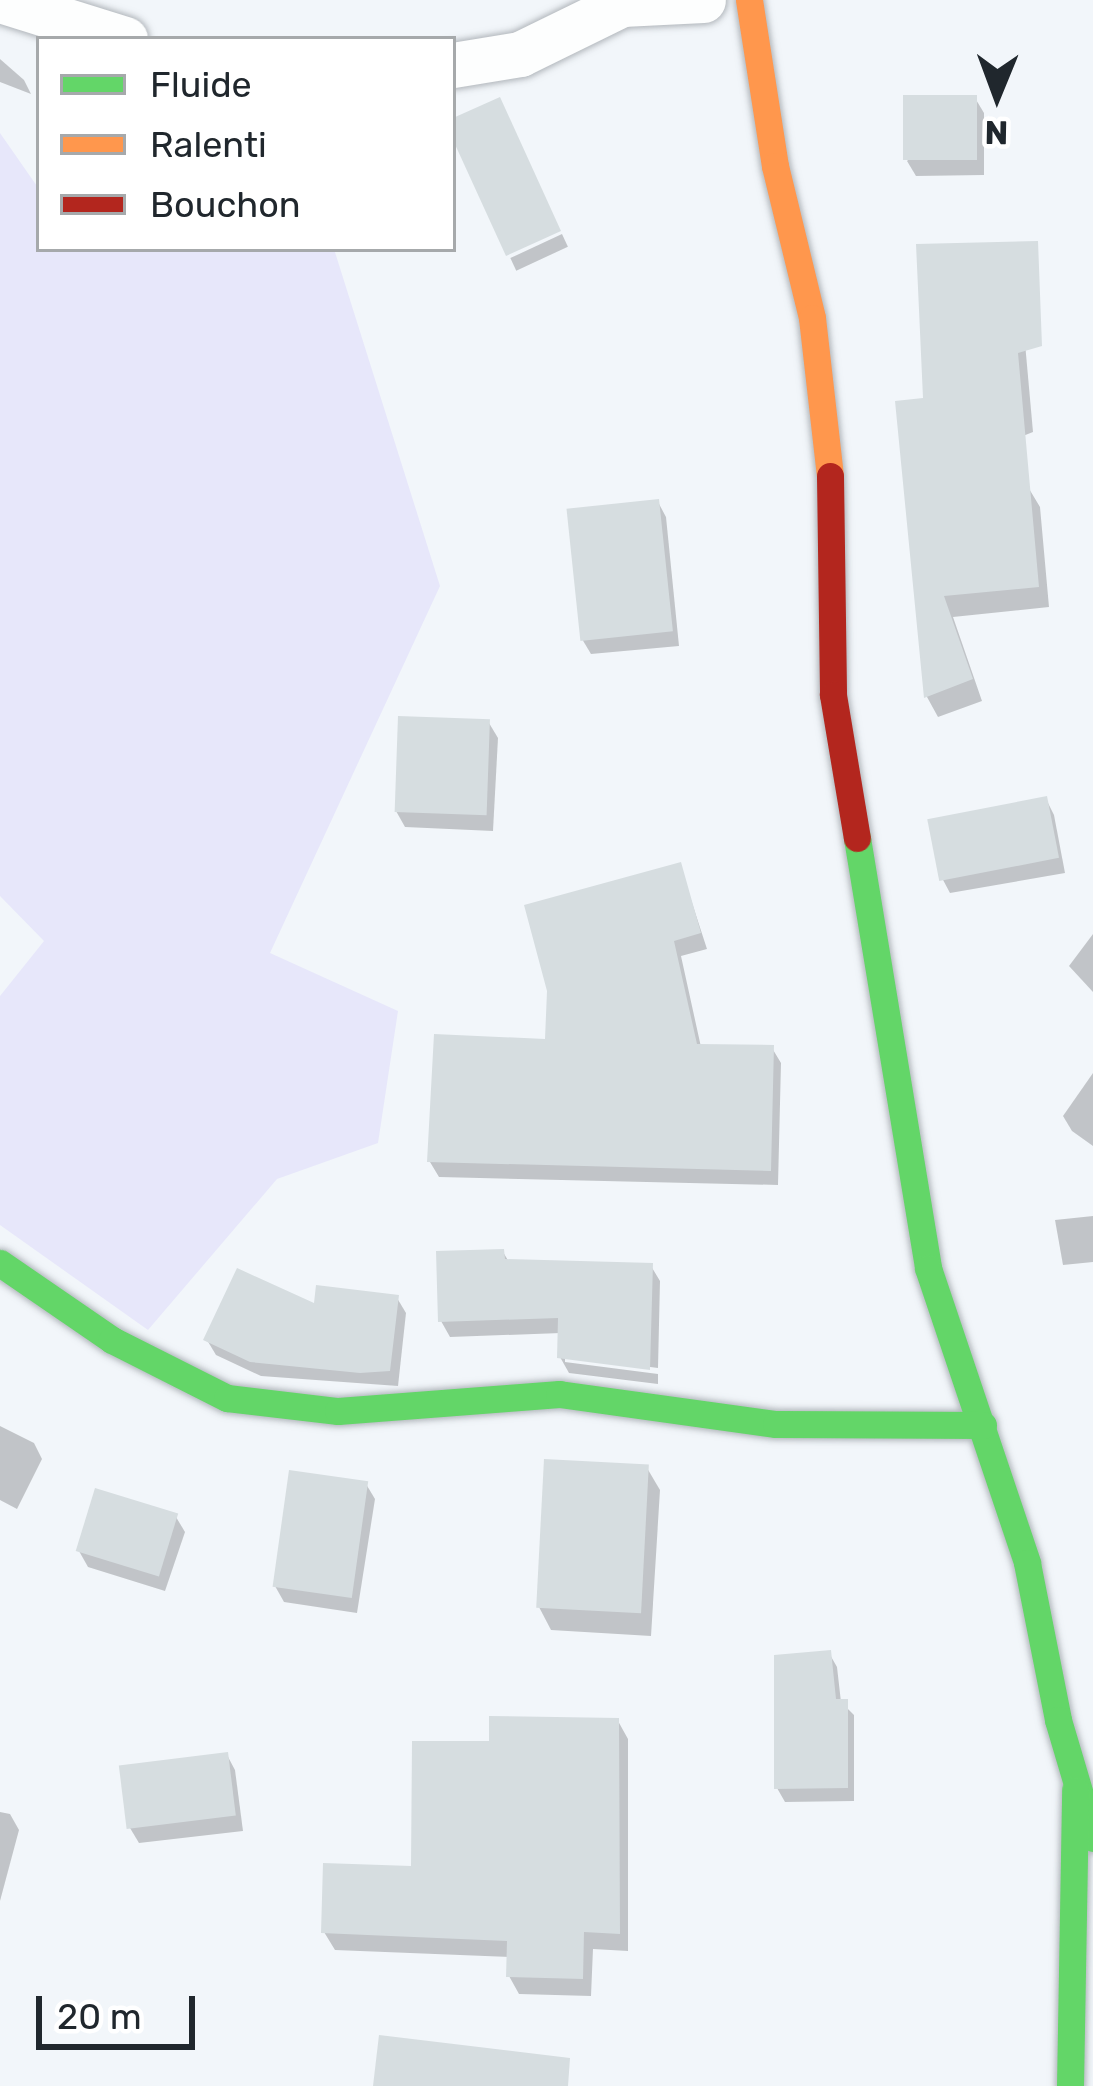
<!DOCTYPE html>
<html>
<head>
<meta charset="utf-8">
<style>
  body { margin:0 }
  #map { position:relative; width:1093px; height:2086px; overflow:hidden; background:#f2f6fa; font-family:Rubik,sans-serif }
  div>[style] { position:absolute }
  .green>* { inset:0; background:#e7e7fa }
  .shadow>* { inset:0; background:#0003; transform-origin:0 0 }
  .building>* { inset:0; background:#d6dde0; transform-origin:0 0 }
  .roads { filter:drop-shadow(0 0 3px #b2b7bc) drop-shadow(0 0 3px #b2b7bc) }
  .street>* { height:45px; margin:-22.5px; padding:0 22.5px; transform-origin:22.5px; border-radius:22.5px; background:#fdfefe }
  .fast>* { height:27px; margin:-13.5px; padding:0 13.5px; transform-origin:13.5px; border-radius:13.5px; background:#63d668 }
  .slow>* { height:27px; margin:-13.5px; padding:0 13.5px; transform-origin:13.5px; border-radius:13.5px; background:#ff974d }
  .jam>* { height:27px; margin:-13.5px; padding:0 13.5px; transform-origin:13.5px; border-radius:13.5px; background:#b3261e }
  span { translate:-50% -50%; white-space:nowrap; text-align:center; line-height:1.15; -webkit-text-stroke:9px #fff; paint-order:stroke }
  .legend { position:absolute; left:36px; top:36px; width:420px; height:216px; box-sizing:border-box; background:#fff; border:3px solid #a6a9ab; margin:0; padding:15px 21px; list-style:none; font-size:36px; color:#20272d }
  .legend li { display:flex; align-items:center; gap:24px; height:60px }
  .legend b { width:60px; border:3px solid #a6a9ab }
  .north { position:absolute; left:937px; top:36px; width:120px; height:120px; -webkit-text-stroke:9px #fff; paint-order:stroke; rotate:181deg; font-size:33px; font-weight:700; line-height:48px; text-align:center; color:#20272d }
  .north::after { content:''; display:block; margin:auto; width:42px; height:54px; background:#20272d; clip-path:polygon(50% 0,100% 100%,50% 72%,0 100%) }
  .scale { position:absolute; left:36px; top:1996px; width:159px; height:54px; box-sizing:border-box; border:6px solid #20272d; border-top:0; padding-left:15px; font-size:36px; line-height:42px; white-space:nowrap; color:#20272d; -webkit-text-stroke:9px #fff; paint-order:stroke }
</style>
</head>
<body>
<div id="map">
  <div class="green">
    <i style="clip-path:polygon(0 133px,39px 189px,39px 249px,334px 249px,440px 586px,270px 953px,398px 1011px,378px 1143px,277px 1179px,148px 1330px,0 1225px,0 996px,44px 941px,0 896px)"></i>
  </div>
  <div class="shadow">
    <i style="clip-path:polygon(0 59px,24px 80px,31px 94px,0 82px)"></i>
    <i style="clip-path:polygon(975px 98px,984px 113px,984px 175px,916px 176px,907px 161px)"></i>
    <i style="left:562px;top:234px;width:14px;height:57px;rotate:65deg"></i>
    <i style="clip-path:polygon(1018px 265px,1033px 432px,915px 479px)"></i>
    <i style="clip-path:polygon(1028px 487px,1040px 507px,1049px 607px,953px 617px,982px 701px,938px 717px,927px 697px,910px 524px)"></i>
    <i style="clip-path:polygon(658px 502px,666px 517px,679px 646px,591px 654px,582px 639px)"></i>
    <i style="clip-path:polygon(489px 723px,498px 738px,493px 831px,405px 827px,396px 811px)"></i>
    <i style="clip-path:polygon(1046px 799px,1054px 815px,1065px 873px,950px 893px,942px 878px)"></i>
    <i style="clip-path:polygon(680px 866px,707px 949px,681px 956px,701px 1047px,772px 1048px,781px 1063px,778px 1185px,439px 1177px,430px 1162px,547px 1042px)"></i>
    <i style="clip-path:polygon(1093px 934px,1093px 992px,1069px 966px)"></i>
    <i style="clip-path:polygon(1093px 1073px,1093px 1146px,1072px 1131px,1063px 1116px)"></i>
    <i style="clip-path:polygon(1093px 1216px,1093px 1262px,1063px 1265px,1055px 1220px)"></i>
    <i style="clip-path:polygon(503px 1252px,509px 1262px,651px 1266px,660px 1281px,658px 1368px,565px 1356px,565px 1362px,658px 1374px,658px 1384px,569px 1373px,560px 1357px,561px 1333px,450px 1337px,441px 1321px)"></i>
    <i style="clip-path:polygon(397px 1298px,406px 1313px,398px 1386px,261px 1376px,216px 1355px,207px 1340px,316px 1308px)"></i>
    <i style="clip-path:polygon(0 1426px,34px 1443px,42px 1459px,17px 1509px,0 1500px)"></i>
    <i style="clip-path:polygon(647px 1468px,660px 1490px,651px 1636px,551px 1630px,539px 1607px)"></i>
    <i style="clip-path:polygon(366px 1484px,375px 1499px,357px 1613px,284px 1602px,275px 1586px)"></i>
    <i style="clip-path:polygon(176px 1517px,185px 1532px,165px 1591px,88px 1567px,79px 1551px)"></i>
    <i style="clip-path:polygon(829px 1653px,837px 1667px,841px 1702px,854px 1715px,854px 1801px,785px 1802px,777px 1788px)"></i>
    <i style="clip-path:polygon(618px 1721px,628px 1739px,628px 1951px,593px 1949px,591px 1996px,519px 1994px,509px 1976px,510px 1957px,335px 1950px,324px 1932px,414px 1869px,492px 1744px)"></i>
    <i style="clip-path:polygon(227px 1755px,235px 1770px,243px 1831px,139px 1843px,130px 1828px)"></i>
    <i style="clip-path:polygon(0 1812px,10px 1814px,19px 1830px,0 1901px)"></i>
  </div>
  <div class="building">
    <i style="left:977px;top:95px;width:65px;height:74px;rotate:90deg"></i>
    <i style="clip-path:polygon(500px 97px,561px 231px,506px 256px,453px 140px,453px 118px)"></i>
    <i style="clip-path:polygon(1038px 241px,1042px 346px,1018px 353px,1039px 587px,944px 596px,973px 679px,924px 698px,895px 401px,923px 398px,916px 244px)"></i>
    <i style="left:659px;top:499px;width:133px;height:93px;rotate:84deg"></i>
    <i style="left:398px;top:716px;width:92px;height:96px;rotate:2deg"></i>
    <i style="left:1047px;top:796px;width:63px;height:122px;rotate:79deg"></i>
    <i style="clip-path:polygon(681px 862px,701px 933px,674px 941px,697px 1044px,774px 1045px,771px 1171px,427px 1162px,434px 1034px,545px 1039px,547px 991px,524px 905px)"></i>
    <i style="clip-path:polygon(504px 1249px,505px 1259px,653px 1263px,650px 1370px,557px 1358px,558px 1318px,438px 1322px,436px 1251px)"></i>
    <i style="clip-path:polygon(237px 1268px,314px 1303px,316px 1285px,399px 1295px,390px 1371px,360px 1373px,250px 1362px,203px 1340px)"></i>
    <i style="left:544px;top:1459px;width:105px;height:149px;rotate:3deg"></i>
    <i style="left:289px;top:1470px;width:80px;height:118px;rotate:8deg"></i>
    <i style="left:95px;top:1488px;width:87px;height:66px;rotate:17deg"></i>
    <i style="clip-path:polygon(831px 1650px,836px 1699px,848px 1699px,848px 1788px,774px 1789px,774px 1655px)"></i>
    <i style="clip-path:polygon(489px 1716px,619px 1718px,620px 1934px,584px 1932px,583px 1979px,506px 1977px,507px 1941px,321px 1933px,323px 1863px,411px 1866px,412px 1741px,489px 1741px)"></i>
    <i style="left:228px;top:1752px;width:64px;height:110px;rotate:83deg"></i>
    <i style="clip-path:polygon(379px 2035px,570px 2058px,568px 2086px,373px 2086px)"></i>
  </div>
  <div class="roads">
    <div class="street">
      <i style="left:0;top:0;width:131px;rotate:17.3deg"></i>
      <i style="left:453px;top:65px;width:68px;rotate:-9.3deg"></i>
      <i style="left:520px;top:54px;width:114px;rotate:-26.1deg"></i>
      <i style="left:622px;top:4px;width:81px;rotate:-2.8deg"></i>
    </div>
    <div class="fast">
      <i style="left:857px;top:838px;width:436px;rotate:80.6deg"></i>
      <i style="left:928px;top:1268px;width:311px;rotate:71.4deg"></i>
      <i style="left:1027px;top:1563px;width:160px;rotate:78.8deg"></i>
      <i style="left:1058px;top:1720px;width:123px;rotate:73.5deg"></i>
      <i style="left:0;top:1263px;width:136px;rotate:34.5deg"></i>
      <i style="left:112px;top:1340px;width:129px;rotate:26.8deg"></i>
      <i style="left:227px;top:1398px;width:112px;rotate:6.7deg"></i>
      <i style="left:338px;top:1411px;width:222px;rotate:-4.4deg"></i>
      <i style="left:559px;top:1394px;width:219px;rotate:7.9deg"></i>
      <i style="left:776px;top:1424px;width:207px;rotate:0.3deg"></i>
      <i style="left:1070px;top:2086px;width:296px;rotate:-89deg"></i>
    </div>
    <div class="slow">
      <i style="left:749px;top:0;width:168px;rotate:81.1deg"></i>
      <i style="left:775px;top:166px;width:156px;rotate:76.3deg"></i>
      <i style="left:812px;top:318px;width:159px;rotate:83.5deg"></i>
    </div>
    <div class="jam">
      <i style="left:830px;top:476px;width:219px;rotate:89.2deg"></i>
      <i style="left:833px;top:695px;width:145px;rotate:80.5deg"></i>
    </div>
  </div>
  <ul class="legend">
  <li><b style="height:15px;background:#63d668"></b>Fluide</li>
  <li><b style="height:15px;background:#ff974d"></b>Ralenti</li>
  <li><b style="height:15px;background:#b3261e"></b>Bouchon</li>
  </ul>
  <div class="north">N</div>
  <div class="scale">20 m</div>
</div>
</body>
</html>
